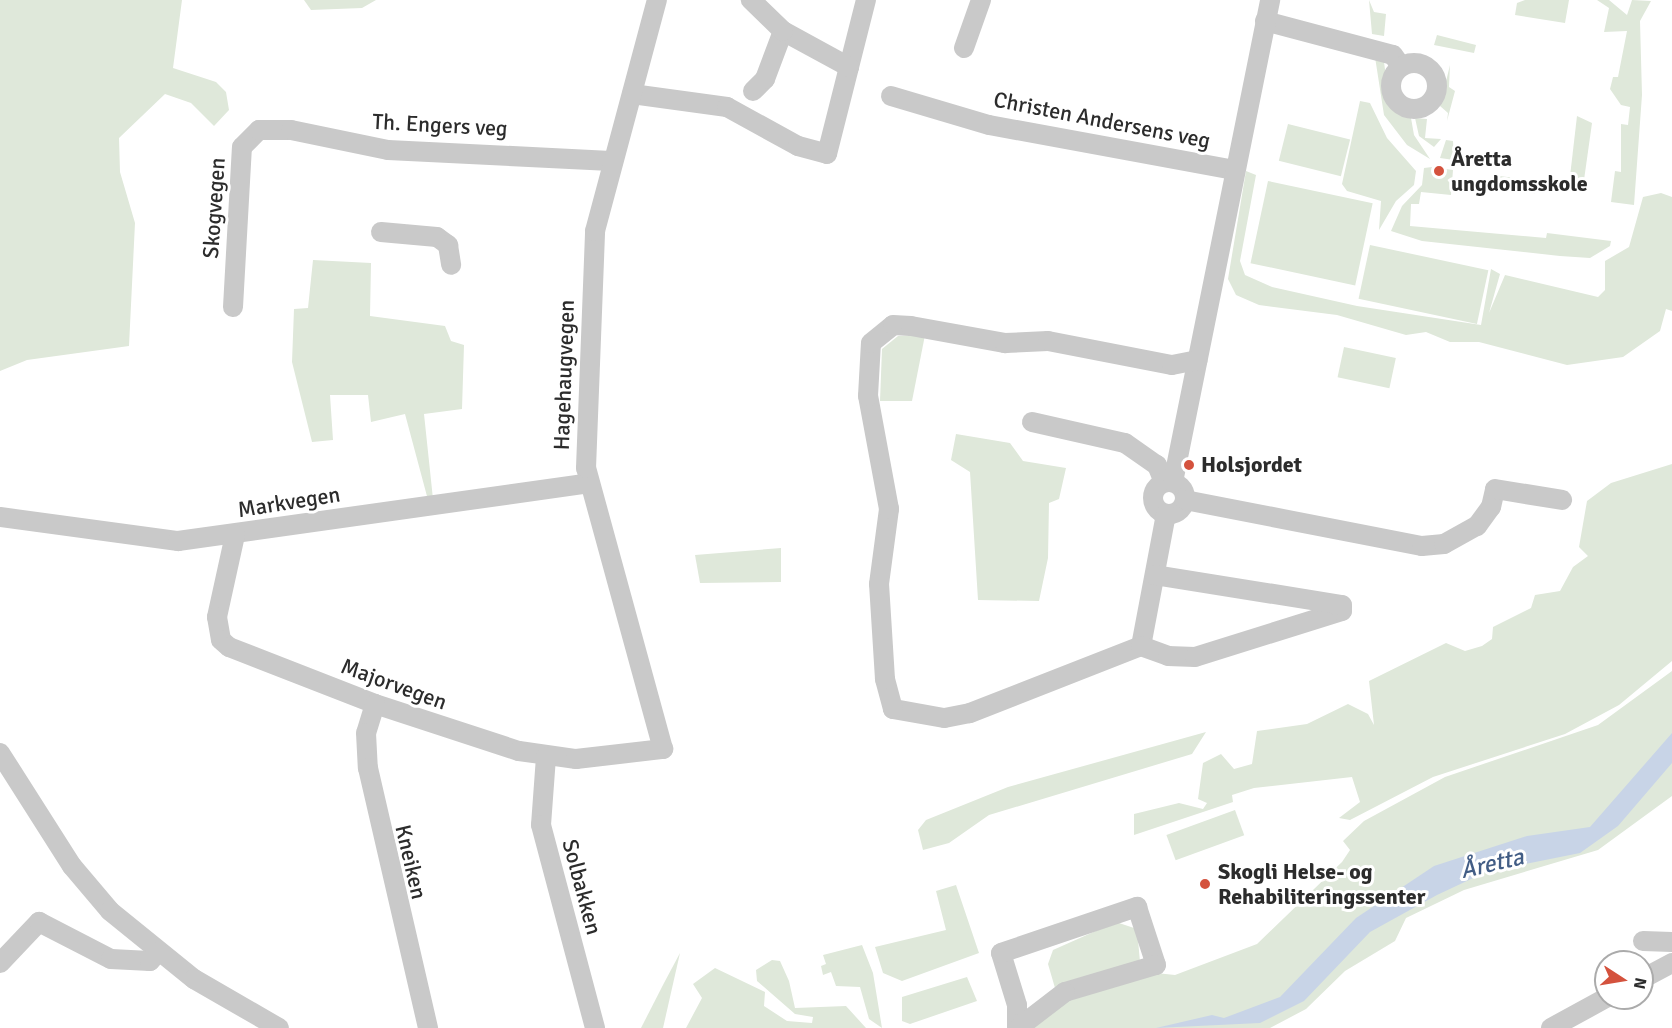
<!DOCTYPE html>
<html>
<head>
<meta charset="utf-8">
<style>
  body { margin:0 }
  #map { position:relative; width:1672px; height:1028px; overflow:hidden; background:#fff; font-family:Signika,sans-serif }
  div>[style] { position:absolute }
  .green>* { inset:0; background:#dfe8da; transform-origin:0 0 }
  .water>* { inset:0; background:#c8d4e7 }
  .minor>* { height:20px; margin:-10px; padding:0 10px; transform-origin:10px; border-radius:10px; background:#c9c9c9 }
  .minor>.ring { margin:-10px; padding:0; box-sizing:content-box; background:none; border:20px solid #c9c9c9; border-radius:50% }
  .dots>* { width:16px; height:16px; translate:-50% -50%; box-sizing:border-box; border:3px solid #fff; border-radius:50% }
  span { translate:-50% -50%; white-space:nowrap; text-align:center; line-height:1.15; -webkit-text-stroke:6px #fff; paint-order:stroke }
  .street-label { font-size:22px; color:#2c2c2c }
  .poi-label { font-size:22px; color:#2c2c2c; font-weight:700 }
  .left { translate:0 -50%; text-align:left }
  .water-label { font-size:24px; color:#425d85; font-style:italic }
  .north { position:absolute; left:1594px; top:950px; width:60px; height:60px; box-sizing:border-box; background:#fff; border:2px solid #ababab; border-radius:50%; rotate:102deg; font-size:16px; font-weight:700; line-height:24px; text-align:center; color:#2c2c2c }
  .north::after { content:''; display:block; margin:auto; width:21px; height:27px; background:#d4523d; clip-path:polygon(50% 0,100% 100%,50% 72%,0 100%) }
</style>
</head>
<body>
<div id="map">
  <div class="green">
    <i style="clip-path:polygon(0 0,182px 0,173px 68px,216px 82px,226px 92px,229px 110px,214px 126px,191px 103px,165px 94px,119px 138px,120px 172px,135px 223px,129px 346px,27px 360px,0 371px)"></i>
    <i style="clip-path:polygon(304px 0,376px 0,362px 8px,311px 10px)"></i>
    <i style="clip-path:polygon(1369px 0,1374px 12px,1386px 14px,1384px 36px,1372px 34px)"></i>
    <i style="clip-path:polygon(1525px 0,1569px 0,1565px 23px,1515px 15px,1517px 3px)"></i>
    <i style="clip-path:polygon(1597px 0,1609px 0,1627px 15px,1632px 0,1651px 1px,1640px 21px,1642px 95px,1634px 205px,1611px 202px,1615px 171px,1621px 172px,1621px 124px,1628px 125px,1630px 107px,1621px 105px,1610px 89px,1613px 77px,1618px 77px,1627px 31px,1604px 32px,1609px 8px)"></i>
    <i style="clip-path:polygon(1437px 35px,1476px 45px,1474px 53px,1434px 45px)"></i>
    <i style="clip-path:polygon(1375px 57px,1384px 62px,1390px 106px,1411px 118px,1414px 135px,1430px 159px,1407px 145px,1384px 115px)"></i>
    <i style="clip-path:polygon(1450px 65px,1449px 87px,1455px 91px,1447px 121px,1448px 113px,1440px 106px)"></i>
    <i style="clip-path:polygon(1360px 101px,1370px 103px,1387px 138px,1416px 171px,1414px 185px,1396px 201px,1379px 230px,1381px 201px,1347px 191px,1342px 184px)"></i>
    <i style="clip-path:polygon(1577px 116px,1592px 123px,1583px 187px,1569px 185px)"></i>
    <i style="clip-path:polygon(1415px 118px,1427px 119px,1425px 138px,1441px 139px,1434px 147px,1419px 136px)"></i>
    <i style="left:1288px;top:124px;width:64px;height:38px;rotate:14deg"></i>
    <i style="clip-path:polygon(1446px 140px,1453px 141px,1454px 160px,1440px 158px)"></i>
    <i style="clip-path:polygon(1432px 167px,1453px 170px,1451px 195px,1421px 192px,1419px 204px,1411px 204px,1410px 226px,1546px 238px,1547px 233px,1611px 241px,1610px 246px,1590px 258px,1560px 256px,1422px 241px,1391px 231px,1402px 206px,1422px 185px,1424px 168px)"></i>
    <i style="clip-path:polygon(1246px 171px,1256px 175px,1240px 261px,1245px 275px,1272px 287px,1357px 306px,1481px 325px,1491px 269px,1500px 274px,1489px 313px,1505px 275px,1598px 297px,1605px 290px,1605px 261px,1629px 247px,1643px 197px,1661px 193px,1672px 197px,1672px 311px,1666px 309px,1660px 331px,1623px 357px,1567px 365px,1479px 342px,1450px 342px,1426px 332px,1406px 335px,1337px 315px,1259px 305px,1236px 295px,1228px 279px)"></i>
    <i style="left:1499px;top:176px;width:38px;height:13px;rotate:7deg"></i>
    <i style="left:1268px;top:181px;width:107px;height:84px;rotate:12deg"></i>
    <i style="left:1370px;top:245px;width:121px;height:55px;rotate:12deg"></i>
    <i style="clip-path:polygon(313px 260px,371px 263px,370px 316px,445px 326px,451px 341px,464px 345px,462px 409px,424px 414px,433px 499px,428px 500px,405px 414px,371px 422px,368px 395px,330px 395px,333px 440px,312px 442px,292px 362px,294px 309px,308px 308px)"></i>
    <i style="clip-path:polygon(925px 335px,912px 401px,880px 401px,882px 349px,898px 336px)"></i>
    <i style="left:1344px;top:347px;width:53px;height:31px;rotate:12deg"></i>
    <i style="clip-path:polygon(956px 434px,1010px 443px,1023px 461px,1066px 468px,1059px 499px,1049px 503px,1048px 558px,1039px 601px,978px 600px,970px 472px,951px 460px)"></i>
    <i style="clip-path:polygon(1672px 464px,1672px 661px,1619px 705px,1565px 734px,1433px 777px,1350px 820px,1339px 818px,1360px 802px,1352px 777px,1254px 788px,1232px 795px,1233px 802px,1134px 835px,1134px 814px,1179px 803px,1203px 809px,1207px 803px,1198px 799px,1203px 763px,1221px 754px,1234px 769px,1252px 764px,1257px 731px,1307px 724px,1348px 704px,1368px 714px,1374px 725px,1369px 681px,1446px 643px,1465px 651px,1482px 646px,1492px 639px,1493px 627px,1531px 608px,1535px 595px,1560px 591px,1573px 567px,1588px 556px,1579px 547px,1587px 501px,1611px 483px)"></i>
    <i style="clip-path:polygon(781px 548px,781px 582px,700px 583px,695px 555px)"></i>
    <i style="clip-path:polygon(1672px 671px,1672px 796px,1598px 850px,1464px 890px,1406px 918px,1395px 941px,1345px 971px,1306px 1009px,1270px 1028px,1027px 1028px,1068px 999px,1156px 973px,1175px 975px,1257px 944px,1342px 862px,1350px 850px,1343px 841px,1364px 821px,1445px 777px,1598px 725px)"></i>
    <i style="clip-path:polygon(1206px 732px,1192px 754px,989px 815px,949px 843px,923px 850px,918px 830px,926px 820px,1008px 787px)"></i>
    <i style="left:1235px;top:810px;width:27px;height:73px;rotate:70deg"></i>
    <i style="clip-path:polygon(956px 885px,979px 953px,902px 981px,883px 973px,875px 947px,946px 930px,936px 891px)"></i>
    <i style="clip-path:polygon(1116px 922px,1137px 929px,1140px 962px,1055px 988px,1048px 964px,1053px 950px)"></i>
    <i style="clip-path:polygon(862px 945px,873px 973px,882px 1028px,869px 1019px,860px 987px,836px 986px,831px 972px,823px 975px,821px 966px,826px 964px,823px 955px)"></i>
    <i style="clip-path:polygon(680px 953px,663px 1028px,641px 1028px,664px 983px)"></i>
    <i style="clip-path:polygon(772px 960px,780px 961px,789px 981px,795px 1008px,846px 1006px,866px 1028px,686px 1028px,702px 998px,693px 984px,715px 968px,765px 992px,764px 1006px,787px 1021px,812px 1023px,813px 1017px,795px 1014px,757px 981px,756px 970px)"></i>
    <i style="clip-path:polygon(967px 977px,977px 1001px,910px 1024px,902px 1021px,902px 997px)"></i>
  </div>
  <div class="water">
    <i style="clip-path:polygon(1672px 733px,1672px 763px,1618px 826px,1580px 853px,1486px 872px,1437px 895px,1370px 932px,1304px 1001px,1260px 1023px,1156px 1028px,1212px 1015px,1224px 1018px,1280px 997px,1356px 918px,1434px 866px,1527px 836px,1590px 827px)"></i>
  </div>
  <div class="minor">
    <i style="left:1265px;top:21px;width:132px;rotate:14.9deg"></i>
    <i style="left:1393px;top:55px;width:14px;rotate:54deg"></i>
    <i style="left:964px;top:48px;width:51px;rotate:-70.5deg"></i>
    <i class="ring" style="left:1391px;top:63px;width:26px;height:26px"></i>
    <i style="left:849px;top:67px;width:69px;rotate:-75.8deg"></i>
    <i style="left:753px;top:91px;width:17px;rotate:-45deg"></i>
    <i style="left:765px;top:79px;width:51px;rotate:-69.4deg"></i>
    <i style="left:632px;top:94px;width:96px;rotate:7.8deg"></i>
    <i style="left:727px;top:107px;width:81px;rotate:28.8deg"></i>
    <i style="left:798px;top:146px;width:30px;rotate:15deg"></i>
    <i style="left:827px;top:154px;width:90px;rotate:-75.8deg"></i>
    <i style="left:849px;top:67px;width:75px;rotate:-151.4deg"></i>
    <i style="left:783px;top:31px;width:45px;rotate:-135.9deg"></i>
    <i style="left:891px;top:96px;width:102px;rotate:16.5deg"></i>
    <i style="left:989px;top:125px;width:250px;rotate:10.4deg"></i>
    <i style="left:381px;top:232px;width:56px;rotate:5.1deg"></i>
    <i style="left:437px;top:237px;width:14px;rotate:36deg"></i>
    <i style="left:448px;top:245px;width:20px;rotate:81deg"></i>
    <i style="left:233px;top:307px;width:160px;rotate:-86.8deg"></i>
    <i style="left:242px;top:147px;width:24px;rotate:-45deg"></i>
    <i style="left:259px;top:130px;width:32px"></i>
    <i style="left:291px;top:130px;width:99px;rotate:11.7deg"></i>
    <i style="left:388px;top:150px;width:223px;rotate:2.8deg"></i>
    <i style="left:1032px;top:422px;width:95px;rotate:12.7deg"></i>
    <i style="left:1125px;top:443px;width:39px;rotate:35deg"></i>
    <i style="left:1157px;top:465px;width:18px;rotate:68deg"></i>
    <i class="ring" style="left:1153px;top:482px;width:12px;height:12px"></i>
    <i style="left:1173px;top:482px;width:492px;rotate:-78.6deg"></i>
    <i style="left:1185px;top:500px;width:241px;rotate:11deg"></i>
    <i style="left:1422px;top:546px;width:22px;rotate:-5deg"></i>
    <i style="left:1444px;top:544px;width:38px;rotate:-29deg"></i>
    <i style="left:1477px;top:526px;width:24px;rotate:-54deg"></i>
    <i style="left:1491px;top:507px;width:18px;rotate:-77deg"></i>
    <i style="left:1495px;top:489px;width:68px;rotate:9.3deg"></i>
    <i style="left:1166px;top:514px;width:134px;rotate:100.7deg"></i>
    <i style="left:1141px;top:646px;width:184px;rotate:158.6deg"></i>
    <i style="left:970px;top:713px;width:26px;rotate:169deg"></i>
    <i style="left:944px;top:718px;width:52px;rotate:-170deg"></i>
    <i style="left:893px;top:709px;width:31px;rotate:-105deg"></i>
    <i style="left:885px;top:679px;width:95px;rotate:-93.6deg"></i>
    <i style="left:879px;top:584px;width:76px;rotate:-82.4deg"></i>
    <i style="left:889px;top:509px;width:115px;rotate:-100.5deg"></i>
    <i style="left:868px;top:396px;width:53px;rotate:-86.8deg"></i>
    <i style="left:871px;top:343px;width:28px;rotate:-39deg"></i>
    <i style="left:893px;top:325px;width:18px;rotate:3deg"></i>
    <i style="left:911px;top:326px;width:96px;rotate:10.3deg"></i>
    <i style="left:1005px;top:343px;width:43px;rotate:-2.7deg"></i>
    <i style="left:1048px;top:341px;width:126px;rotate:11deg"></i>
    <i style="left:1172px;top:365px;width:26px;rotate:-11deg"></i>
    <i style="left:0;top:517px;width:180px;rotate:7.7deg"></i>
    <i style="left:178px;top:541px;width:412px;rotate:-8deg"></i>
    <i style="left:235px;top:535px;width:84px;rotate:102.4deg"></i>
    <i style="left:217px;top:617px;width:23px;rotate:80deg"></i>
    <i style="left:221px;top:640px;width:11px;rotate:41deg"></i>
    <i style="left:229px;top:647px;width:157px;rotate:21.3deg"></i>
    <i style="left:375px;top:704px;width:151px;rotate:18.1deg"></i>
    <i style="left:519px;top:751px;width:58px;rotate:8deg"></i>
    <i style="left:576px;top:759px;width:88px;rotate:-6.6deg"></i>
    <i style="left:663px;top:749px;width:291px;rotate:-105.3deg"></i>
    <i style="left:586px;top:468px;width:237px;rotate:-87.8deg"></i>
    <i style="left:595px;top:231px;width:239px;rotate:-75deg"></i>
    <i style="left:1141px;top:646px;width:29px;rotate:20deg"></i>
    <i style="left:1168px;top:656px;width:27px;rotate:2deg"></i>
    <i style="left:1195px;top:657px;width:154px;rotate:-17.4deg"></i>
    <i style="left:1342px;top:611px;width:6px;rotate:-90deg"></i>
    <i style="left:1342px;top:605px;width:189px;rotate:-170.9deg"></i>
    <i style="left:375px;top:704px;width:30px;rotate:107deg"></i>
    <i style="left:366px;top:733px;width:35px;rotate:87deg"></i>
    <i style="left:368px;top:768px;width:267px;rotate:77deg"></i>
    <i style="left:0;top:753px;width:134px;rotate:57.5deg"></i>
    <i style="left:72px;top:866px;width:59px;rotate:49.8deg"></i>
    <i style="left:110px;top:911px;width:108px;rotate:39deg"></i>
    <i style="left:194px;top:979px;width:98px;rotate:30deg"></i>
    <i style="left:546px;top:757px;width:68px;rotate:94.2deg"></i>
    <i style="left:541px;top:825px;width:210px;rotate:75.1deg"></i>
    <i style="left:1643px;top:941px;width:29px;rotate:2deg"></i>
    <i style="left:0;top:963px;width:57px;rotate:-46.4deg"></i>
    <i style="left:39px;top:922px;width:81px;rotate:27.2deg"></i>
    <i style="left:111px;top:959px;width:39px;rotate:3deg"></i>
    <i style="left:150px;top:961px;width:12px;rotate:-48deg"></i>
    <i style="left:1642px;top:979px;width:34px;rotate:-28deg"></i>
    <i style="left:1017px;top:1028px;width:23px;rotate:-90deg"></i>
    <i style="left:1017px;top:1005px;width:54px;rotate:-107.1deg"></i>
    <i style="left:1001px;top:953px;width:144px;rotate:-18.7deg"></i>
    <i style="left:1137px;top:907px;width:61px;rotate:71.9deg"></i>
    <i style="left:1156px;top:965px;width:95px;rotate:163.5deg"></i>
    <i style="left:1065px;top:992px;width:59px;rotate:142.5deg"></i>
    <i style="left:1551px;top:1028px;width:63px;rotate:-28.6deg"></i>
  </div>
  <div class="dots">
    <i style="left:1439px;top:171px;background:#d4523d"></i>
    <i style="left:1189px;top:465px;background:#d4523d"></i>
    <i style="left:1205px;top:884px;background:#d4523d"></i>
  </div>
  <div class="street-label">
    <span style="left:1102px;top:120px;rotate:11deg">Christen Andersens veg</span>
    <span style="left:440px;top:125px;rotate:3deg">Th. Engers veg</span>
    <span style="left:214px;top:208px;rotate:-86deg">Skogvegen</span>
    <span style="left:564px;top:375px;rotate:-88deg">Hagehaugvegen</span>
    <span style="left:289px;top:502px;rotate:-9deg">Markvegen</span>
    <span style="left:394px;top:684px;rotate:20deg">Majorvegen</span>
    <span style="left:411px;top:862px;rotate:77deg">Kneiken</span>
    <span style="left:582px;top:887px;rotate:75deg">Solbakken</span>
  </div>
  <div class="poi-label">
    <span class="left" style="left:1451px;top:171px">Åretta<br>ungdomsskole</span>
    <span class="left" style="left:1201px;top:465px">Holsjordet</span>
    <span class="left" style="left:1218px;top:884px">Skogli Helse- og<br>Rehabiliteringssenter</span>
  </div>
  <div class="water-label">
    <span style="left:1492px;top:864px;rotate:-13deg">Åretta</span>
  </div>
  <div class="north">N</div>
</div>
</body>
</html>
